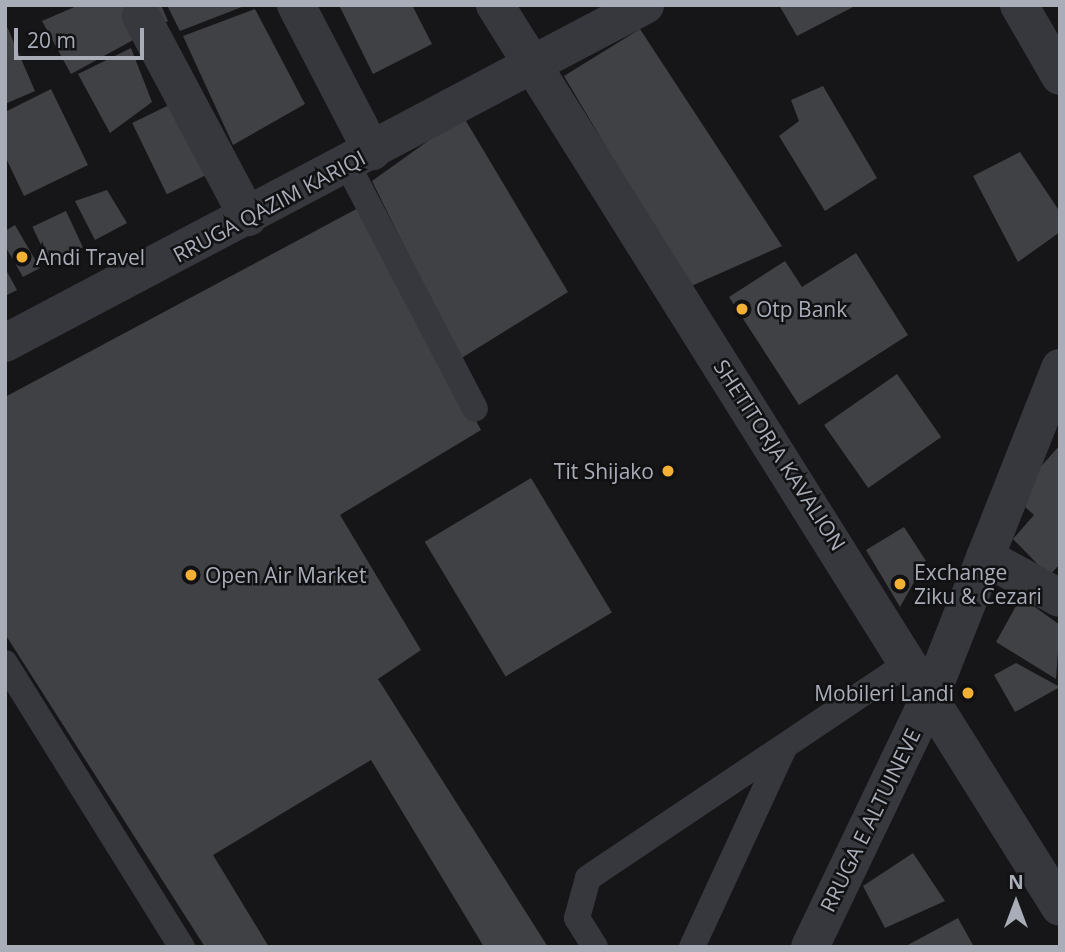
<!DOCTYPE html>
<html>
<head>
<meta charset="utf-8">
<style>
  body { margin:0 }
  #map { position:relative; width:1065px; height:952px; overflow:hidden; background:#161618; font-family:"Open Sans",sans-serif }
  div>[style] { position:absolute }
  .building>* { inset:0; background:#404145; transform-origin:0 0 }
  .service>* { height:26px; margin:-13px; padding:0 13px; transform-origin:13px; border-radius:13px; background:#37383d }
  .minor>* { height:38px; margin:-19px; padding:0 19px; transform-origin:19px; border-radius:19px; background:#37383d }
  .tertiary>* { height:38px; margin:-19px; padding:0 19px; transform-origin:19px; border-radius:19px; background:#37383d }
  .dots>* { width:19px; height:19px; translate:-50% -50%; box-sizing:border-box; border:4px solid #111113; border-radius:50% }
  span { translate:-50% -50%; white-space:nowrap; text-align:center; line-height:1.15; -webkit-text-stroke:5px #111113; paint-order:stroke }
  .street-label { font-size:21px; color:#a8adb8 }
  .poi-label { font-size:21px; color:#a8adb8 }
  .left { translate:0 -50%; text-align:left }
  .right { translate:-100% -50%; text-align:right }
  .frame { position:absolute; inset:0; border:7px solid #a8adb8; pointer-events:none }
  .north { position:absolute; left:981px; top:868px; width:70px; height:70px; -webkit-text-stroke:5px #111113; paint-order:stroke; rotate:0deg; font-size:19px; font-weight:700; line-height:28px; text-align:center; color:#a8adb8 }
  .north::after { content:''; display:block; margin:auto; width:24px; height:32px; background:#a8adb8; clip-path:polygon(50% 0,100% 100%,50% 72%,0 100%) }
  .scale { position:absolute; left:14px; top:28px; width:130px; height:32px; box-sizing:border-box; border:4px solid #a8adb8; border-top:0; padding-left:9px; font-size:21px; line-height:24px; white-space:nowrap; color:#a8adb8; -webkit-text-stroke:5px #111113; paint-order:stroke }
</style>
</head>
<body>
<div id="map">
  <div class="building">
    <i style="clip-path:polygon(79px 5px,161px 5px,168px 21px,71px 74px,42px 21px)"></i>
    <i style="clip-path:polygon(167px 5px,247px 5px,180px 31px)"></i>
    <i style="clip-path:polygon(339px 5px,412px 5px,432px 44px,373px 74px)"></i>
    <i style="clip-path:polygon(779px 5px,857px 5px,797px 36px)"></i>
    <i style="clip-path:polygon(255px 9px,305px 104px,233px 145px,183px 36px)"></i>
    <i style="clip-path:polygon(5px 22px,35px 91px,5px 104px)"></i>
    <i style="clip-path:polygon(640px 29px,782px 246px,689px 287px,564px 76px)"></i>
    <i style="clip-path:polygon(131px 48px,152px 102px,110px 133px,78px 74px)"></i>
    <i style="clip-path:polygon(823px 86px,877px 178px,825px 211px,779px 136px,799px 121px,791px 100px)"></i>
    <i style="clip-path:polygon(51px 89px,88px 165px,24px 196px,5px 156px,5px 112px)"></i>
    <i style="left:196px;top:92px;width:79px;height:71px;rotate:64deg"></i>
    <i style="clip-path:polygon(463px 116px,568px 292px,460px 359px,372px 181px)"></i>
    <i style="clip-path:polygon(1020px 152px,1060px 212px,1060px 232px,1018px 262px,973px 176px)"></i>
    <i style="clip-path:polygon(107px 190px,127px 223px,95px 240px,75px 201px)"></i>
    <i style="clip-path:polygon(362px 206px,481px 430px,340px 515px,421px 650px,378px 679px,548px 947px,484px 947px,371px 760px,213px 855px,269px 947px,205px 947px,5px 634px,5px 397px)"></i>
    <i style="left:66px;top:211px;width:40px;height:37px;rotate:65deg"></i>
    <i style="clip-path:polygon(15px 225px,40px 268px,23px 277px,5px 246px,5px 231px)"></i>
    <i style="clip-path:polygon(856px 253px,908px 335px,799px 405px,729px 297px,785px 261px,802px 287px)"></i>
    <i style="clip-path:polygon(5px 268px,17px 290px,5px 296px)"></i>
    <i style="left:897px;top:374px;width:77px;height:89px;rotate:55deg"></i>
    <i style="clip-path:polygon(1060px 445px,1060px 564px,1049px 576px,1013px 539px,1034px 515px,1014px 497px)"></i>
    <i style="left:531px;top:478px;width:157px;height:124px;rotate:59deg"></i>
    <i style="clip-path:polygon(904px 527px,926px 561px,900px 607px,866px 550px)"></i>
    <i style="clip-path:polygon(1021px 597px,1060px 625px,1056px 679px,996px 642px)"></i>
    <i style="clip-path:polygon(1016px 663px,1060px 687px,1015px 712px,994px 675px)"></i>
    <i style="clip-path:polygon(913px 853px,945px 901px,885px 928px,863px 886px)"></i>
    <i style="clip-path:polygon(958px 918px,974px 947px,904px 947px)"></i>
  </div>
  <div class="service">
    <i style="left:347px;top:164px;width:276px;rotate:62.4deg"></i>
    <i style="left:5px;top:663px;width:335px;rotate:58.1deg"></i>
    <i style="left:595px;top:947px;width:34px;rotate:-122deg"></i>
    <i style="left:577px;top:918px;width:41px;rotate:-74.6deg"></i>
    <i style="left:588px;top:878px;width:389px;rotate:-33.9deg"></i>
    <i style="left:692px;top:947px;width:219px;rotate:-65.2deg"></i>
  </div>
  <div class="minor">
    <i style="left:296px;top:5px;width:165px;rotate:62.5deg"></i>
    <i style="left:1019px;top:5px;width:82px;rotate:60deg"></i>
    <i style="left:141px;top:16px;width:228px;rotate:62deg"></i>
    <i style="left:985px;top:557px;width:85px;rotate:28.7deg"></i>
    <i style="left:810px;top:947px;width:280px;rotate:-64.4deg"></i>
    <i style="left:931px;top:694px;width:351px;rotate:-68.4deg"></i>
  </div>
  <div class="tertiary">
    <i style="left:495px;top:5px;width:1064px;rotate:57.94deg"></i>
    <i style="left:5px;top:343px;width:724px;rotate:-27.84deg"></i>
  </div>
  <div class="dots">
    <i style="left:22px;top:257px;background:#f2b134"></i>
    <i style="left:742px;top:309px;background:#f2b134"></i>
    <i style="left:668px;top:471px;background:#f2b134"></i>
    <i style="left:191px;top:575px;background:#f2b134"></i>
    <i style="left:900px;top:584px;background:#f2b134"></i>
    <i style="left:968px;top:693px;background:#f2b134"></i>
  </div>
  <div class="street-label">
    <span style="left:269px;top:206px;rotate:-28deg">RRUGA QAZIM KARIQI</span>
    <span style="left:780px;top:455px;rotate:57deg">SHETITORJA KAVALION</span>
    <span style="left:870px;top:820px;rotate:-64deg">RRUGA E ALTUINEVE</span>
  </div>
  <div class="poi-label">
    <span class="left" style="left:36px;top:257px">Andi Travel</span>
    <span class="left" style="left:756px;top:309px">Otp Bank</span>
    <span class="right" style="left:654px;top:471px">Tit Shijako</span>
    <span class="left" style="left:914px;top:584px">Exchange<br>Ziku &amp; Cezari</span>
    <span class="left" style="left:205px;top:575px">Open Air Market</span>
    <span class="right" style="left:954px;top:693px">Mobileri Landi</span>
  </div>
  <div class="frame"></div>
  <div class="north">N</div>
  <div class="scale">20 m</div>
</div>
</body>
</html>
